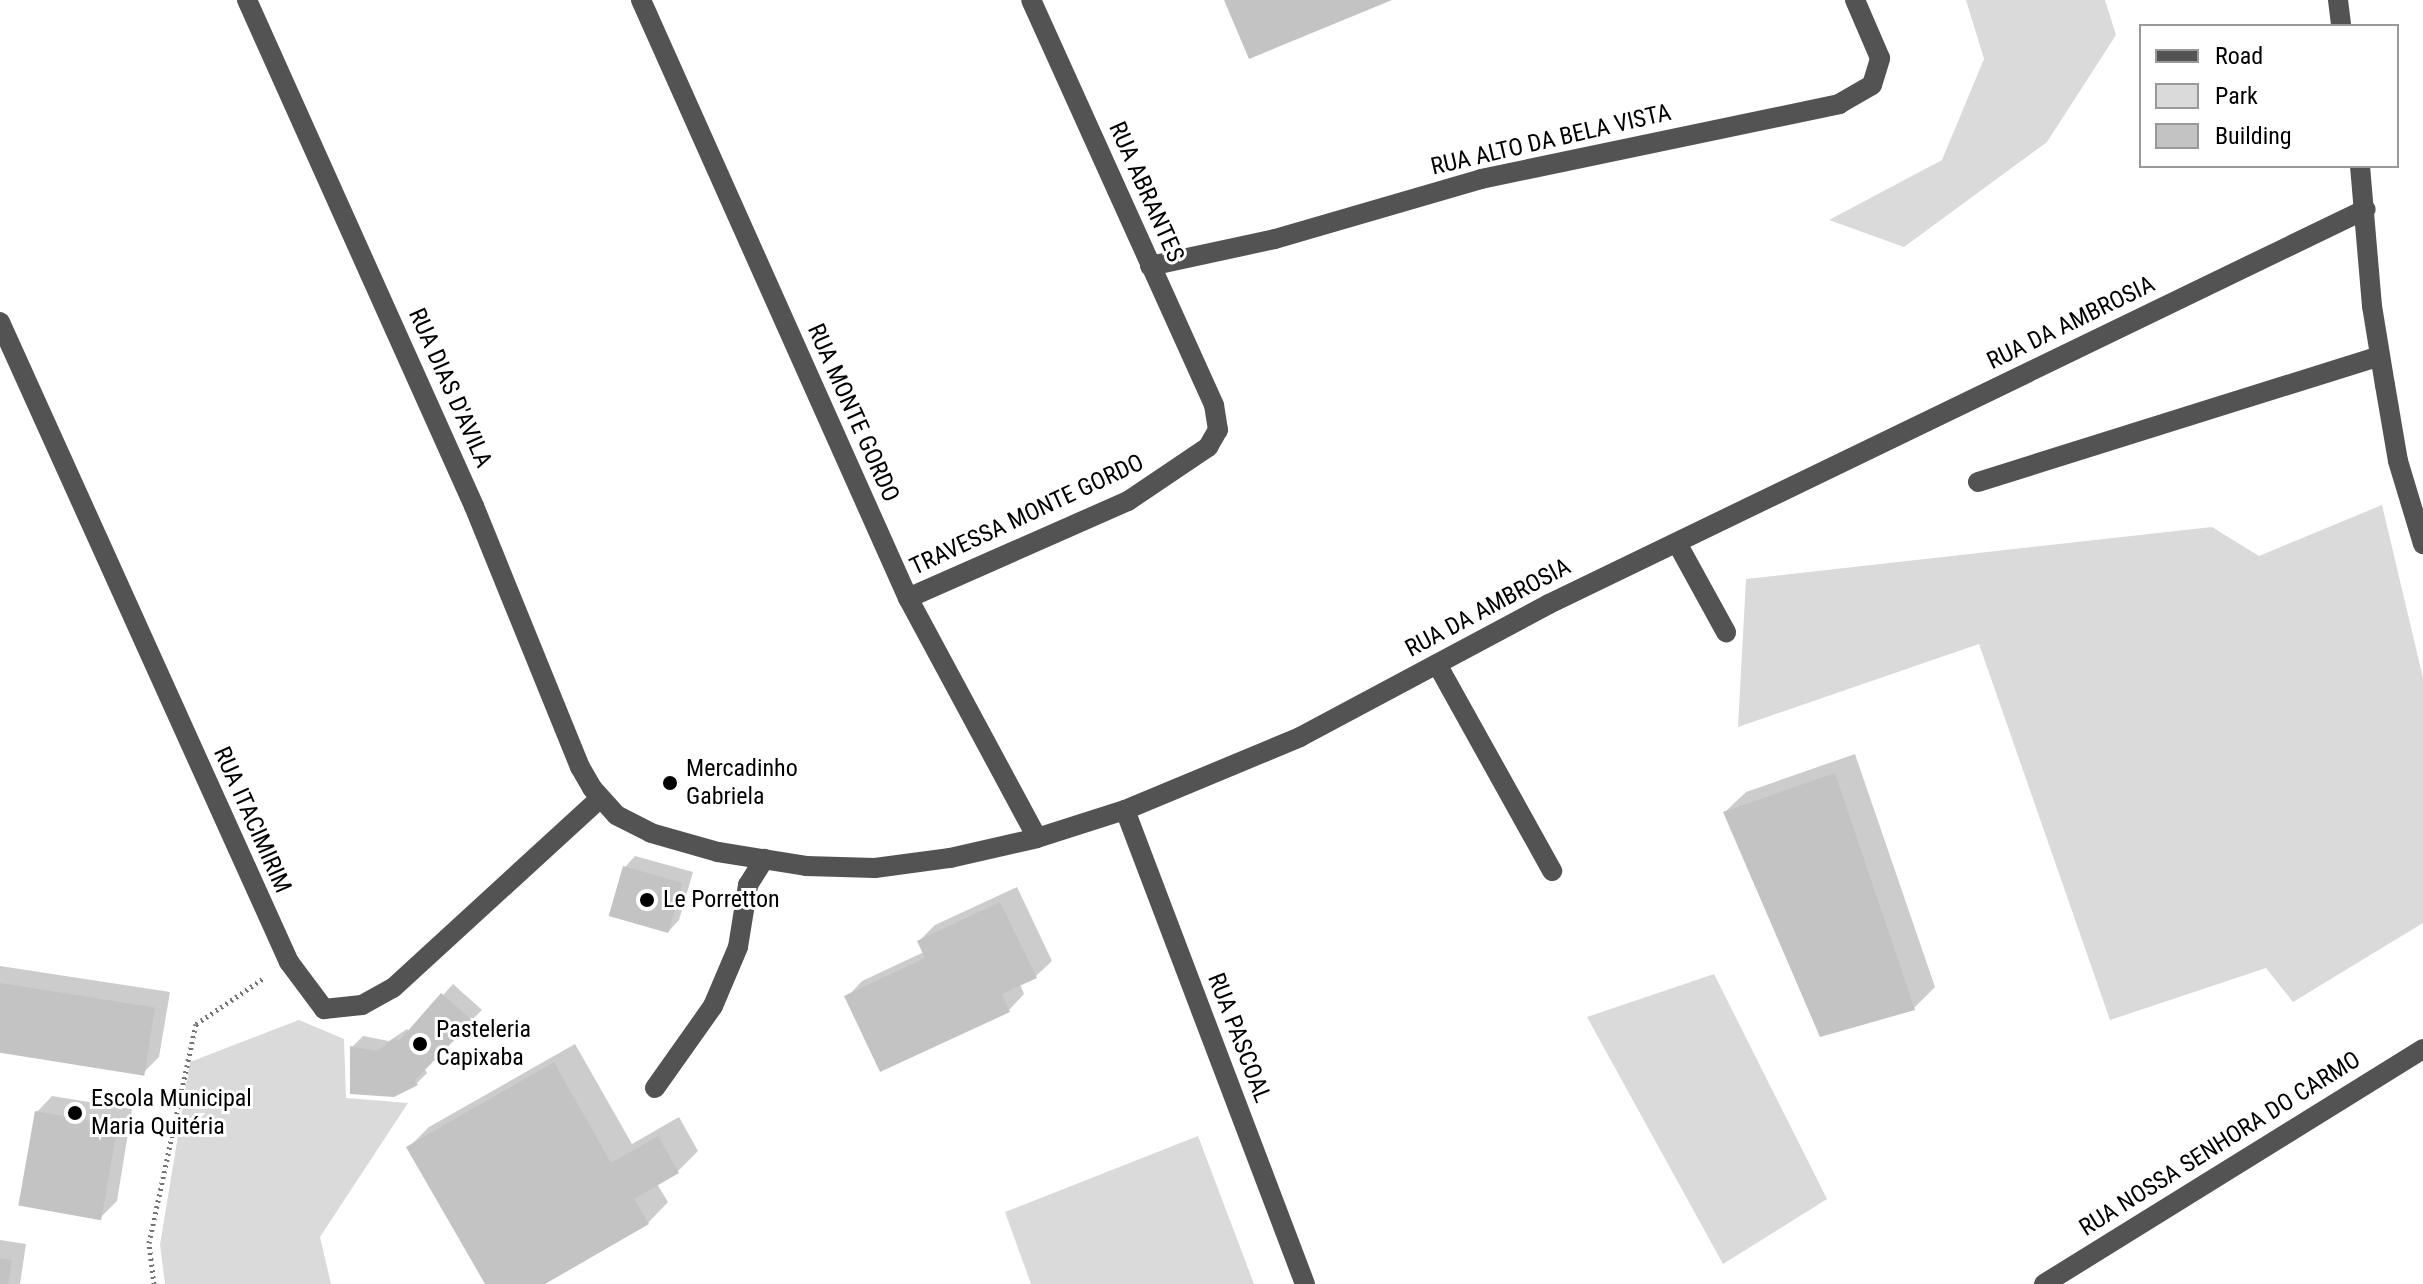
<!DOCTYPE html>
<html>
<head>
<meta charset="utf-8">
<style>
  body { margin:0 }
  #map { position:relative; width:2423px; height:1284px; overflow:hidden; background:#fff; font-family:"Roboto Condensed",sans-serif }
  div>[style] { position:absolute }
  .green>* { inset:0; background:#dadada }
  .shadow>* { inset:0; background:#0003 }
  .building>* { inset:0; background:#c3c3c3; transform-origin:0 0 }
  .path>* { height:5px; margin-top:-2.5px; transform-origin:0; background:repeating-linear-gradient(90deg,#757575 0 2px,transparent 0 6px) }
  .minor>* { height:20px; margin:-10px; padding:0 10px; transform-origin:10px; border-radius:10px; background:#535353 }
  .dots>* { width:22px; height:22px; translate:-50% -50%; box-sizing:border-box; border:4px solid #fff; border-radius:50% }
  span { translate:-50% -50%; white-space:nowrap; text-align:center; line-height:1.15; -webkit-text-stroke:6px #fff; paint-order:stroke }
  .street-label { font-size:24px; color:#000 }
  .poi-label { font-size:24px; color:#000 }
  .left { translate:0 -50%; text-align:left }
  .legend { position:absolute; left:2139px; top:24px; width:260px; height:144px; box-sizing:border-box; background:#fff; border:2px solid #999; margin:0; padding:10px 14px; list-style:none; font-size:24px; color:#000 }
  .legend li { display:flex; align-items:center; gap:16px; height:40px }
  .legend b { width:40px; border:2px solid #999 }
</style>
</head>
<body>
<div id="map">
  <div class="green">
    <i style="clip-path:polygon(1966px 0,2105px 0,2116px 35px,2047px 142px,1904px 247px,1829px 220px,1942px 160px,1984px 59px)"></i>
    <i style="clip-path:polygon(2382px 505px,2423px 678px,2423px 923px,2293px 1002px,2266px 968px,2110px 1020px,1979px 644px,1738px 727px,1746px 579px,2212px 527px,2259px 556px)"></i>
    <i style="clip-path:polygon(1714px 974px,1827px 1199px,1723px 1264px,1587px 1017px)"></i>
    <i style="clip-path:polygon(299px 1020px,344px 1039px,346px 1098px,408px 1103px,320px 1237px,331px 1284px,165px 1284px,160px 1245px,190px 1062px)"></i>
    <i style="clip-path:polygon(1198px 1136px,1254px 1284px,1031px 1284px,1005px 1212px)"></i>
  </div>
  <div class="shadow">
    <i style="clip-path:polygon(1855px 754px,1935px 987px,1914px 1008px,1821px 1034px,1725px 812px,1746px 792px)"></i>
    <i style="clip-path:polygon(635px 856px,693px 872px,679px 920px,669px 931px,625px 867px)"></i>
    <i style="clip-path:polygon(1017px 887px,1052px 961px,1036px 976px,1020px 984px,1024px 994px,1009px 1010px,847px 997px,862px 981px,924px 952px,919px 941px,935px 925px)"></i>
    <i style="clip-path:polygon(0 966px,170px 992px,159px 1057px,143px 1073px,0 1050px)"></i>
    <i style="clip-path:polygon(453px 984px,482px 1010px,424px 1067px,427px 1073px,417px 1083px,352px 1047px,363px 1036px,389px 1041px,407px 1029px,410px 1032px)"></i>
    <i style="clip-path:polygon(575px 1044px,632px 1144px,679px 1117px,698px 1151px,678px 1171px,657px 1184px,668px 1202px,648px 1223px,541px 1284px,488px 1284px,409px 1147px,429px 1127px)"></i>
    <i style="clip-path:polygon(52px 1096px,132px 1109px,117px 1201px,101px 1217px,37px 1112px)"></i>
    <i style="clip-path:polygon(0 1240px,26px 1244px,20px 1284px,0 1284px)"></i>
  </div>
  <div class="building">
    <i style="clip-path:polygon(1224px 0,1392px 0,1249px 59px)"></i>
    <i style="clip-path:polygon(1835px 773px,1915px 1010px,1820px 1037px,1723px 812px)"></i>
    <i style="left:623px;top:866px;width:62px;height:52px;rotate:16deg"></i>
    <i style="clip-path:polygon(1000px 902px,1037px 978px,1002px 994px,1010px 1012px,880px 1072px,844px 996px,925px 958px,917px 941px)"></i>
    <i style="left:0;top:983px;width:157px;height:69px;rotate:9deg"></i>
    <i style="clip-path:polygon(441px 993px,473px 1021px,415px 1080px,418px 1085px,394px 1097px,350px 1094px,350px 1046px,377px 1051px,395px 1038px,399px 1041px)"></i>
    <i style="clip-path:polygon(554px 1062px,611px 1163px,658px 1136px,679px 1173px,634px 1199px,649px 1224px,545px 1284px,485px 1284px,406px 1147px)"></i>
    <i style="left:35px;top:1111px;width:84px;height:96px;rotate:10deg"></i>
    <i style="clip-path:polygon(0 1258px,12px 1260px,8px 1284px,0 1284px)"></i>
  </div>
  <div class="path">
    <i style="left:154px;top:1284px;width:41px;rotate:-97deg"></i>
    <i style="left:149px;top:1243px;width:224px;rotate:-77.9deg"></i>
    <i style="left:196px;top:1024px;width:82px;rotate:-34.1deg"></i>
  </div>
  <div class="minor">
    <i style="left:247px;top:0;width:555px;rotate:65.84deg"></i>
    <i style="left:474px;top:506px;width:282px;rotate:67.9deg"></i>
    <i style="left:580px;top:767px;width:24px;rotate:60deg"></i>
    <i style="left:592px;top:788px;width:36px;rotate:48deg"></i>
    <i style="left:616px;top:815px;width:39px;rotate:27deg"></i>
    <i style="left:651px;top:833px;width:70px;rotate:15.8deg"></i>
    <i style="left:718px;top:852px;width:89px;rotate:9deg"></i>
    <i style="left:806px;top:866px;width:69px;rotate:1.7deg"></i>
    <i style="left:875px;top:868px;width:76px;rotate:-7.6deg"></i>
    <i style="left:950px;top:858px;width:89px;rotate:-12.9deg"></i>
    <i style="left:1037px;top:838px;width:92px;rotate:-17.7deg"></i>
    <i style="left:1125px;top:810px;width:190px;rotate:-22.6deg"></i>
    <i style="left:1300px;top:737px;width:282px;rotate:-28.1deg"></i>
    <i style="left:1549px;top:604px;width:907px;rotate:-25.8deg"></i>
    <i style="left:641px;top:0;width:655px;rotate:65.94deg"></i>
    <i style="left:908px;top:598px;width:272px;rotate:61.7deg"></i>
    <i style="left:2338px;top:0;width:26px;rotate:83deg"></i>
    <i style="left:2360px;top:166px;width:141px;rotate:85.1deg"></i>
    <i style="left:2372px;top:306px;width:80px;rotate:80.7deg"></i>
    <i style="left:2385px;top:385px;width:77px;rotate:80.3deg"></i>
    <i style="left:2398px;top:461px;width:87px;rotate:73.2deg"></i>
    <i style="left:1150px;top:266px;width:128px;rotate:-12.2deg"></i>
    <i style="left:1275px;top:239px;width:215px;rotate:-16.2deg"></i>
    <i style="left:1481px;top:179px;width:366px;rotate:-11.8deg"></i>
    <i style="left:1839px;top:104px;width:38px;rotate:-30deg"></i>
    <i style="left:1872px;top:85px;width:28px;rotate:-73deg"></i>
    <i style="left:1880px;top:58px;width:63px;rotate:-113.3deg"></i>
    <i style="left:0;top:322px;width:702px;rotate:65.7deg"></i>
    <i style="left:289px;top:962px;width:59px;rotate:53.3deg"></i>
    <i style="left:324px;top:1009px;width:38px;rotate:-6deg"></i>
    <i style="left:362px;top:1005px;width:35px;rotate:-29deg"></i>
    <i style="left:393px;top:988px;width:280px;rotate:-42.5deg"></i>
    <i style="left:1978px;top:482px;width:421px;rotate:-17.4deg"></i>
    <i style="left:1677px;top:543px;width:102px;rotate:61.2deg"></i>
    <i style="left:908px;top:598px;width:240px;rotate:-23.8deg"></i>
    <i style="left:1128px;top:501px;width:97px;rotate:-34deg"></i>
    <i style="left:1208px;top:447px;width:20px;rotate:-60deg"></i>
    <i style="left:1218px;top:430px;width:25px;rotate:-99deg"></i>
    <i style="left:1214px;top:405px;width:444px;rotate:-114.3deg"></i>
    <i style="left:1437px;top:664px;width:237px;rotate:60.9deg"></i>
    <i style="left:1125px;top:810px;width:507px;rotate:69.21deg"></i>
    <i style="left:655px;top:1088px;width:100px;rotate:-54.7deg"></i>
    <i style="left:713px;top:1006px;width:64px;rotate:-67deg"></i>
    <i style="left:738px;top:947px;width:63px;rotate:-80.8deg"></i>
    <i style="left:748px;top:885px;width:31px;rotate:-58deg"></i>
    <i style="left:2044px;top:1284px;width:446px;rotate:-31.8deg"></i>
  </div>
  <div class="dots">
    <i style="left:670px;top:783px;background:#000"></i>
    <i style="left:647px;top:900px;background:#000"></i>
    <i style="left:420px;top:1044px;background:#000"></i>
    <i style="left:75px;top:1113px;background:#000"></i>
  </div>
  <div class="street-label">
    <span style="left:1551px;top:140px;rotate:-13deg">RUA ALTO DA BELA VISTA</span>
    <span style="left:1146px;top:192px;rotate:66deg">RUA ABRANTES</span>
    <span style="left:2071px;top:323px;rotate:-26deg">RUA DA AMBROSIA</span>
    <span style="left:450px;top:388px;rotate:66deg">RUA DIAS D'AVILA</span>
    <span style="left:853px;top:413px;rotate:66deg">RUA MONTE GORDO</span>
    <span style="left:1027px;top:515px;rotate:-25deg">TRAVESSA MONTE GORDO</span>
    <span style="left:1488px;top:608px;rotate:-28deg">RUA DA AMBROSIA</span>
    <span style="left:252px;top:820px;rotate:66deg">RUA ITACIMIRIM</span>
    <span style="left:1239px;top:1038px;rotate:69deg">RUA PASCOAL</span>
    <span style="left:2220px;top:1144px;rotate:-32deg">RUA NOSSA SENHORA DO CARMO</span>
  </div>
  <div class="poi-label">
    <span class="left" style="left:686px;top:783px">Mercadinho<br>Gabriela</span>
    <span class="left" style="left:663px;top:900px">Le Porretton</span>
    <span class="left" style="left:436px;top:1044px">Pasteleria<br>Capixaba</span>
    <span class="left" style="left:91px;top:1113px">Escola Municipal<br>Maria Quitéria</span>
  </div>
  <ul class="legend">
  <li><b style="height:10px;background:#535353"></b>Road</li>
  <li><b style="height:22px;background:#dadada"></b>Park</li>
  <li><b style="height:22px;background:#c3c3c3"></b>Building</li>
  </ul>
</div>
</body>
</html>
